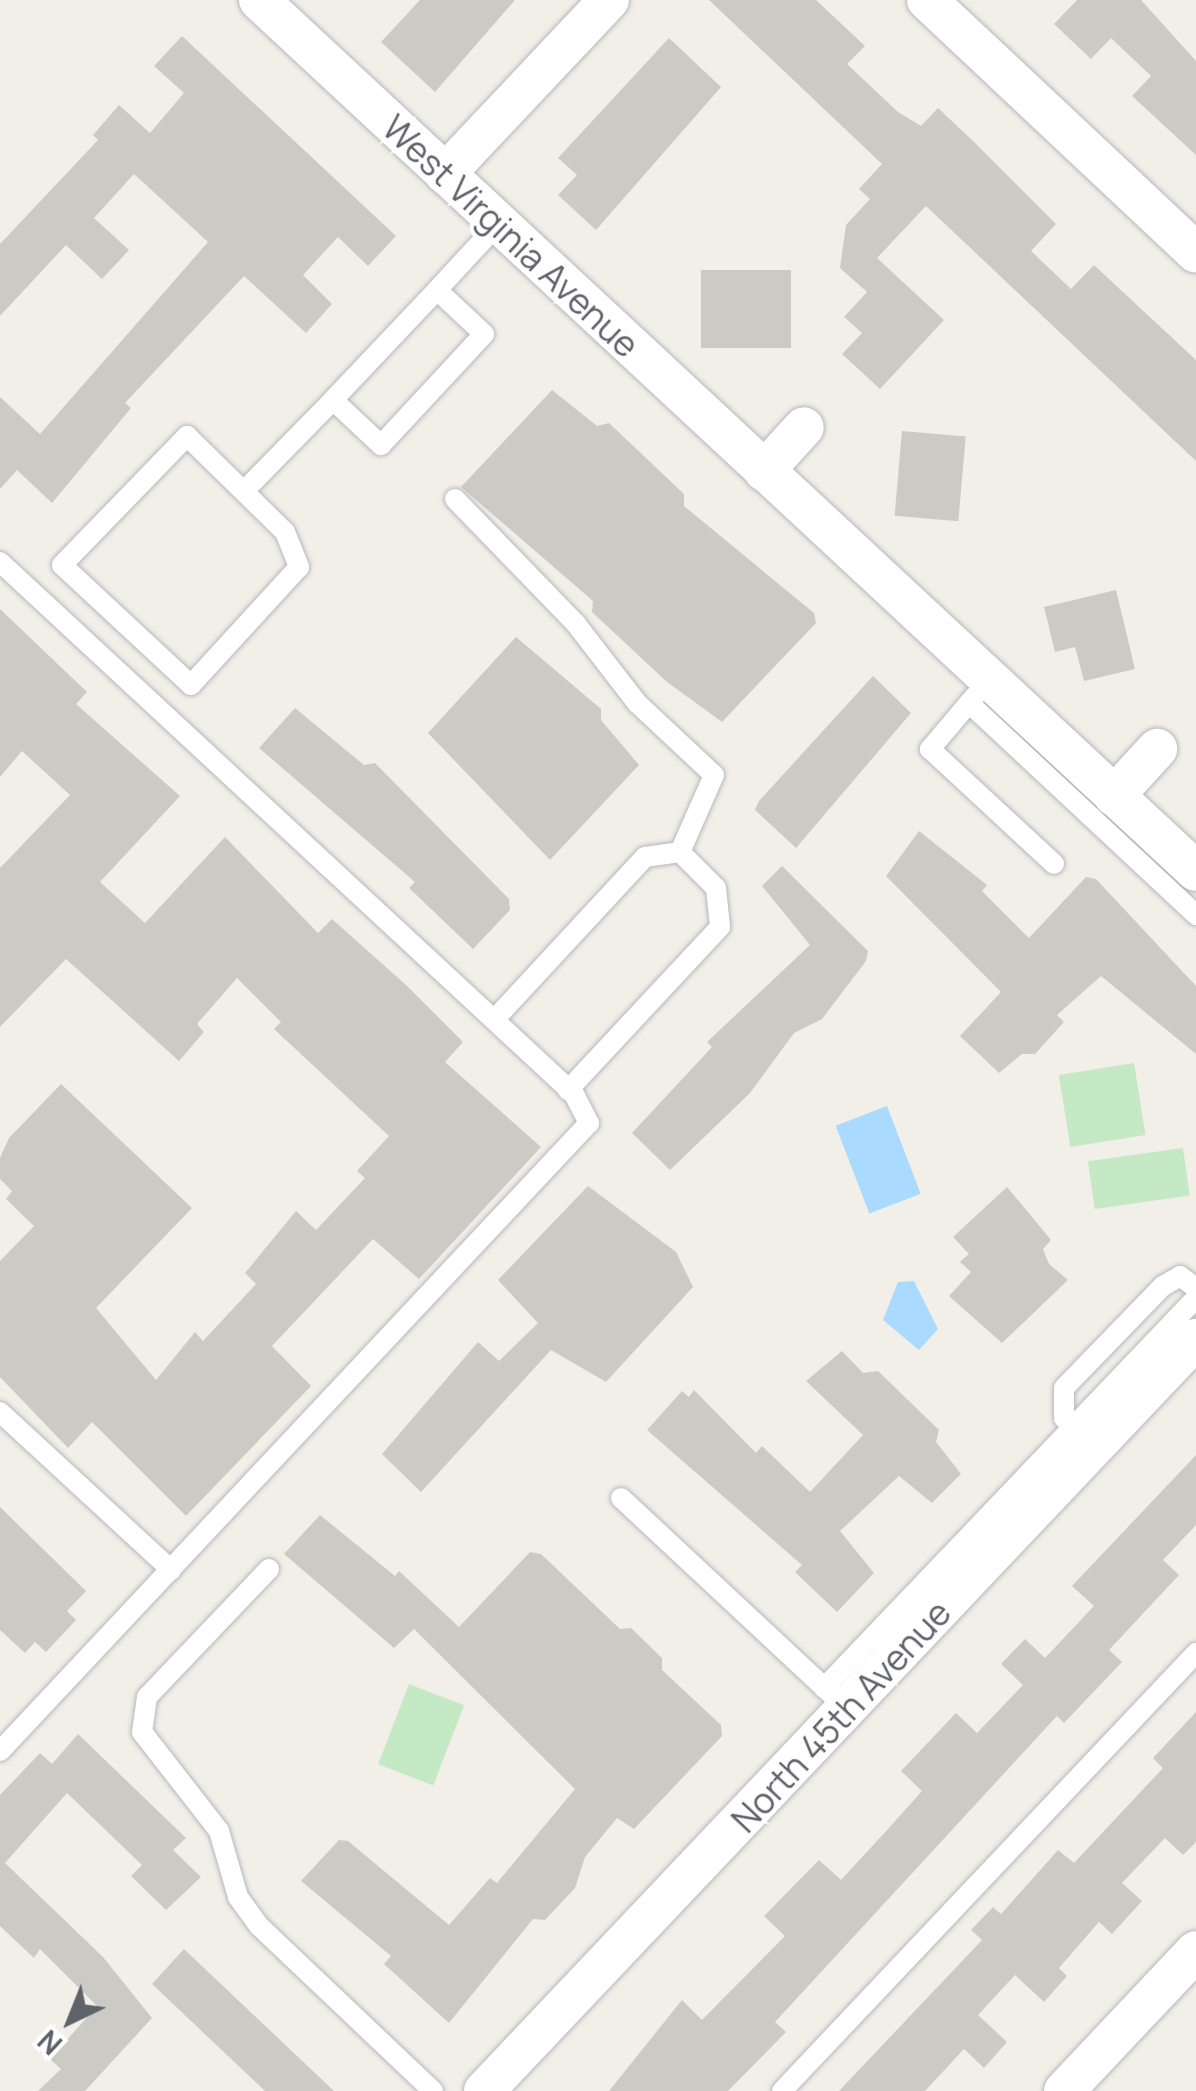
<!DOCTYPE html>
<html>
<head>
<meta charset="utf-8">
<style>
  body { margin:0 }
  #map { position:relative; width:1196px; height:2091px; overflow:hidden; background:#f1efe8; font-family:Manrope,sans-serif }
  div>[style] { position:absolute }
  .green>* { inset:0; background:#c5e8c5; transform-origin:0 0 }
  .water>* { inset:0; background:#aadaff; transform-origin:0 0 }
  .building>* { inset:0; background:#cccac5; transform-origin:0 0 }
  .roads { filter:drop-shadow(0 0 2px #b5b8bc) drop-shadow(0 0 2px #b5b8bc) }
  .lane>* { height:20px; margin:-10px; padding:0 10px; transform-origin:10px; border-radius:10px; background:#fff }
  .street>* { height:40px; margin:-20px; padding:0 20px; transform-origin:20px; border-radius:20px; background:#fff }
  span { translate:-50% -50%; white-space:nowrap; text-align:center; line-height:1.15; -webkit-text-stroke:8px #fff; paint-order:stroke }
  .street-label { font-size:35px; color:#5f6368 }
  .north { position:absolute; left:20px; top:1971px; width:100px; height:100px; -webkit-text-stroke:8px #fff; paint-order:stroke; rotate:223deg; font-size:28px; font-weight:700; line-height:40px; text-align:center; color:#5f6368 }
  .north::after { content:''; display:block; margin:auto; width:35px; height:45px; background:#5f6368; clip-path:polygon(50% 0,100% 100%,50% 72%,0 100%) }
</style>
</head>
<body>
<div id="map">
  <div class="green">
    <i style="left:1134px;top:1063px;width:73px;height:76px;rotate:81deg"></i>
    <i style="left:1183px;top:1148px;width:48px;height:96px;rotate:82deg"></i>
    <i style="left:409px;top:1684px;width:59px;height:86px;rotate:21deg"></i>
  </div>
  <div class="water">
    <i style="left:887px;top:1106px;width:94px;height:55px;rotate:69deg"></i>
    <i style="clip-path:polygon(914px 1281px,938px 1329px,919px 1350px,883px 1320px,898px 1282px)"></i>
  </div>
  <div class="building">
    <i style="clip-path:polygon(420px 0,515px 0,435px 92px,381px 42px)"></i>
    <i style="clip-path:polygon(709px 0,816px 0,865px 46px,847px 64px,898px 112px,921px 126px,938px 108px,973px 141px,1056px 224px,1031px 251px,1071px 289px,1094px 265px,1196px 360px,1196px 461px,926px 206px,877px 258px,944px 320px,880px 389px,842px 354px,862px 333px,844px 317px,867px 292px,840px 268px,846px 225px,870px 199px,859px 189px,882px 164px)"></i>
    <i style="clip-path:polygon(1077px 0,1141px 0,1196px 61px,1196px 155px,1132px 96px,1151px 76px,1111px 38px,1091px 59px,1054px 24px)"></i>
    <i style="clip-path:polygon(182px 36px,396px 236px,368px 266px,338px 237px,303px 275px,332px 304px,306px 333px,244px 276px,125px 403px,131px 408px,52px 503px,17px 470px,0 489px,0 397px,40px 434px,208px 242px,134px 174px,94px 218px,129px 250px,102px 279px,66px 245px,0 316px,0 244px,98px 140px,93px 135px,119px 105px,150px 133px,184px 93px,154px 66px)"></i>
    <i style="clip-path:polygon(669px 38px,721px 87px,596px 230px,558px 195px,577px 175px,558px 158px)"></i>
    <i style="left:701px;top:270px;width:90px;height:78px"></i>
    <i style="clip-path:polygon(552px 390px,597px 426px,609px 423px,684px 494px,684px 506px,814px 613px,816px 623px,722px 722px,667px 682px,592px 612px,593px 601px,461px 487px)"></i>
    <i style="left:902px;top:431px;width:64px;height:85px;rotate:5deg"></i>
    <i style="clip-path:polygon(1116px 590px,1135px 669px,1084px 681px,1075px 647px,1055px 652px,1044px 607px)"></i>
    <i style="clip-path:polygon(0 609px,87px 692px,76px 704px,180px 796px,100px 882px,145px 923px,225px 837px,318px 933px,332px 919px,406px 985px,463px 1042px,445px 1062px,541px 1147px,419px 1279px,373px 1239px,272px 1346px,311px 1386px,186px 1516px,92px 1422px,68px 1448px,0 1377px,0 1261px,34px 1226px,6px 1199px,12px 1191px,0 1179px,0 1158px,9px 1138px,61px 1084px,192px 1208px,96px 1308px,156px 1380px,195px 1332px,203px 1341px,256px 1284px,245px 1273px,296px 1211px,316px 1230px,365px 1178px,357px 1171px,389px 1136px,274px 1029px,281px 1022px,237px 978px,197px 1024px,204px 1032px,179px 1061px,66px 959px,0 1027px,0 868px,70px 795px,22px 751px,0 777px)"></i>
    <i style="clip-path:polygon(516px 637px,601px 709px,601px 720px,639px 765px,550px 860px,428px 733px)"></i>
    <i style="clip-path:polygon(873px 676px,911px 713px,796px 848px,755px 810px,759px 801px)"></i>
    <i style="clip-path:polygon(295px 708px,364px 765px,375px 763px,509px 899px,510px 910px,473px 949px,409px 888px,415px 882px,259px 748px)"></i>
    <i style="clip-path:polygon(919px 831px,987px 885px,982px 891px,1029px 938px,1086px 877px,1096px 879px,1196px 986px,1196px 1054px,1101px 976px,1057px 1015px,1064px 1022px,1035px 1054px,1022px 1054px,999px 1073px,960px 1036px,1001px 992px,886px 876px)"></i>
    <i style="clip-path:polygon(782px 866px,868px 951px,866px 961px,822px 1019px,794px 1033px,750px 1093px,670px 1170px,632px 1133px,712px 1047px,707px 1042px,810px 945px,762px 886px)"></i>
    <i style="clip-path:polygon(588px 1186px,676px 1252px,693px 1287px,606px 1382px,551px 1350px,421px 1492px,382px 1454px,478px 1342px,499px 1361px,538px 1323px,498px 1280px)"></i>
    <i style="clip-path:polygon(1007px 1187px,1051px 1240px,1043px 1249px,1049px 1264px,1068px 1280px,1002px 1343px,949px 1296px,971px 1272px,960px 1262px,969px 1254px,953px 1237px)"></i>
    <i style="clip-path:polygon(842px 1351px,863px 1373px,878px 1371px,939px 1430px,936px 1442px,961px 1474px,932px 1503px,899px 1476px,840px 1531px,874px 1573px,837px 1612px,795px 1572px,802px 1565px,647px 1430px,682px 1391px,689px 1397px,694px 1390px,756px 1453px,762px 1446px,810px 1492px,863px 1435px,806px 1381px)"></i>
    <i style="clip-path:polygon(1196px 1455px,1196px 1525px,1163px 1560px,1179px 1575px,1109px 1650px,1122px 1662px,1064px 1723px,1057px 1716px,775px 2022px,786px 2032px,728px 2091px,609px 2091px,682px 2000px,702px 2020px,785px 1936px,764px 1916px,819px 1860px,841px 1880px,889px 1828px,922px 1791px,901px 1771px,956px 1713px,977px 1733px,1023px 1685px,1001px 1664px,1025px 1639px,1045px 1658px,1094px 1606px,1072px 1586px)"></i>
    <i style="clip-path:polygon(0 1507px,86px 1591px,67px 1611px,76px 1620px,46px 1652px,35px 1642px,25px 1653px,0 1630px)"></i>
    <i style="clip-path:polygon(320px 1515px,395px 1576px,399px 1571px,459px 1627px,530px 1552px,541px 1554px,620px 1629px,631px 1628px,662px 1658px,662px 1670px,721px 1725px,722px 1736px,634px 1829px,617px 1818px,585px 1857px,575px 1888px,545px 1920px,533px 1919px,449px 2023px,384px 1964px,391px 1956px,301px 1881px,339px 1840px,348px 1841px,449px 1925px,490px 1878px,497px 1883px,575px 1789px,414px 1629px,394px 1648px,284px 1554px)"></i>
    <i style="clip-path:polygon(1196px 1712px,1196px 1842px,1183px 1855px,1165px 1838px,1122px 1883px,1142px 1901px,1112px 1934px,1099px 1922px,1059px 1968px,1067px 1976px,1044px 2002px,1015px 1975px,978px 2015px,1007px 2042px,984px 2068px,964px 2049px,925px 2091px,839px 2091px,982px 1940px,971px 1930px,993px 1907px,1001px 1914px,1058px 1850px,1074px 1863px,1163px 1768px,1153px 1758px)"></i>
    <i style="clip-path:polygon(78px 1734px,186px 1838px,173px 1850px,201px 1877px,166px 1910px,131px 1876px,142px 1865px,67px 1793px,5px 1863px,103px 1957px,152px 2018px,85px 2091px,38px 2091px,61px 2069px,50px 2059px,97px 2006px,40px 1949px,34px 1958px,0 1926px,0 1795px,40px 1753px,52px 1764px)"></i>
    <i style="clip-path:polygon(184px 1949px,334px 2091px,265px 2091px,152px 1984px)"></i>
  </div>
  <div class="roads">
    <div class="lane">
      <i style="left:437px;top:290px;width:151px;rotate:133.4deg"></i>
      <i style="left:333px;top:400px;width:66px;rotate:43.2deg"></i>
      <i style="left:381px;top:445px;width:151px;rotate:-47.1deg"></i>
      <i style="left:484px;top:334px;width:64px;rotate:-136.9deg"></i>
      <i style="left:437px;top:290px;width:90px;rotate:-47.3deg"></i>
      <i style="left:187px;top:436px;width:137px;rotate:44.4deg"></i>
      <i style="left:285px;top:532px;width:38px;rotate:68deg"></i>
      <i style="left:299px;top:567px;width:160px;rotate:132.5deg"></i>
      <i style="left:191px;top:685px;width:176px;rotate:-137.1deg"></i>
      <i style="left:62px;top:565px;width:180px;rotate:-45.9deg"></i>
      <i style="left:244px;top:491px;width:127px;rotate:-45.6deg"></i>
      <i style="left:455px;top:499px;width:174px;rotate:45.9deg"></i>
      <i style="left:576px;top:624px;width:100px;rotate:52.3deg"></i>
      <i style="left:637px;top:703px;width:105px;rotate:43.1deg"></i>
      <i style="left:714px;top:775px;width:84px;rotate:113.8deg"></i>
      <i style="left:0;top:562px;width:783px;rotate:42.83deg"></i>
      <i style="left:574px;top:1094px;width:33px;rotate:63deg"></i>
      <i style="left:589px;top:1123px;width:861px;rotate:133.16deg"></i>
      <i style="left:975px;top:696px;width:70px;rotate:130.3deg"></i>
      <i style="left:930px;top:749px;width:169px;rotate:42.8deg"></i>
      <i style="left:969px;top:703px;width:311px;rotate:43deg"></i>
      <i style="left:494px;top:1020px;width:222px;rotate:-47.2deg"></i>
      <i style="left:645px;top:857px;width:35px;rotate:-8deg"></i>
      <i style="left:680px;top:852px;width:51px;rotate:45deg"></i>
      <i style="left:716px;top:888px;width:39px;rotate:84deg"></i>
      <i style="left:720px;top:927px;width:223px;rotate:133deg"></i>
      <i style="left:0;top:1412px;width:233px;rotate:42.7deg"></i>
      <i style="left:1082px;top:1436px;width:25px;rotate:-135deg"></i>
      <i style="left:1064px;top:1418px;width:30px;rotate:-90deg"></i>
      <i style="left:1064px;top:1388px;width:142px;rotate:-45.9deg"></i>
      <i style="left:1163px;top:1286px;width:20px;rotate:-30deg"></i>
      <i style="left:1180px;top:1276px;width:20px;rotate:37deg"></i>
      <i style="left:621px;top:1498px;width:289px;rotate:43deg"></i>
      <i style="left:269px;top:1569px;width:177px;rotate:133.6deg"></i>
      <i style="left:147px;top:1697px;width:35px;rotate:98deg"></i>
      <i style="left:142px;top:1732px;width:125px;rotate:52.1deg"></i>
      <i style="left:219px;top:1831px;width:69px;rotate:73.9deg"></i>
      <i style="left:238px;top:1897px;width:36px;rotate:54deg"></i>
      <i style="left:259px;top:1926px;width:240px;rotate:43.5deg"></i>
      <i style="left:824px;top:1688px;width:539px;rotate:-46.35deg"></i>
      <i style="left:782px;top:2091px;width:603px;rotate:-46.61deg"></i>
    </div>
    <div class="street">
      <i style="left:259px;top:0;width:1279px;rotate:42.91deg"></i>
      <i style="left:927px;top:0;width:369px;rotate:43.2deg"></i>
      <i style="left:445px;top:174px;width:239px;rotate:-46.7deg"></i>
      <i style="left:764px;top:471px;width:59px;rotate:-47.7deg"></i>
      <i style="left:1114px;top:796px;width:64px;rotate:-47.5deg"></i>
      <i style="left:484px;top:2091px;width:1036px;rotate:-46.57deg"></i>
      <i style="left:1064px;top:2091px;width:192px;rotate:-46.7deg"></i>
    </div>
  </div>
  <div class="street-label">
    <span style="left:511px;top:236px;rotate:43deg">West Virginia Avenue</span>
    <span style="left:841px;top:1716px;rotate:-47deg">North 45th Avenue</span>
  </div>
  <div class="north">N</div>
</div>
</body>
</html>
